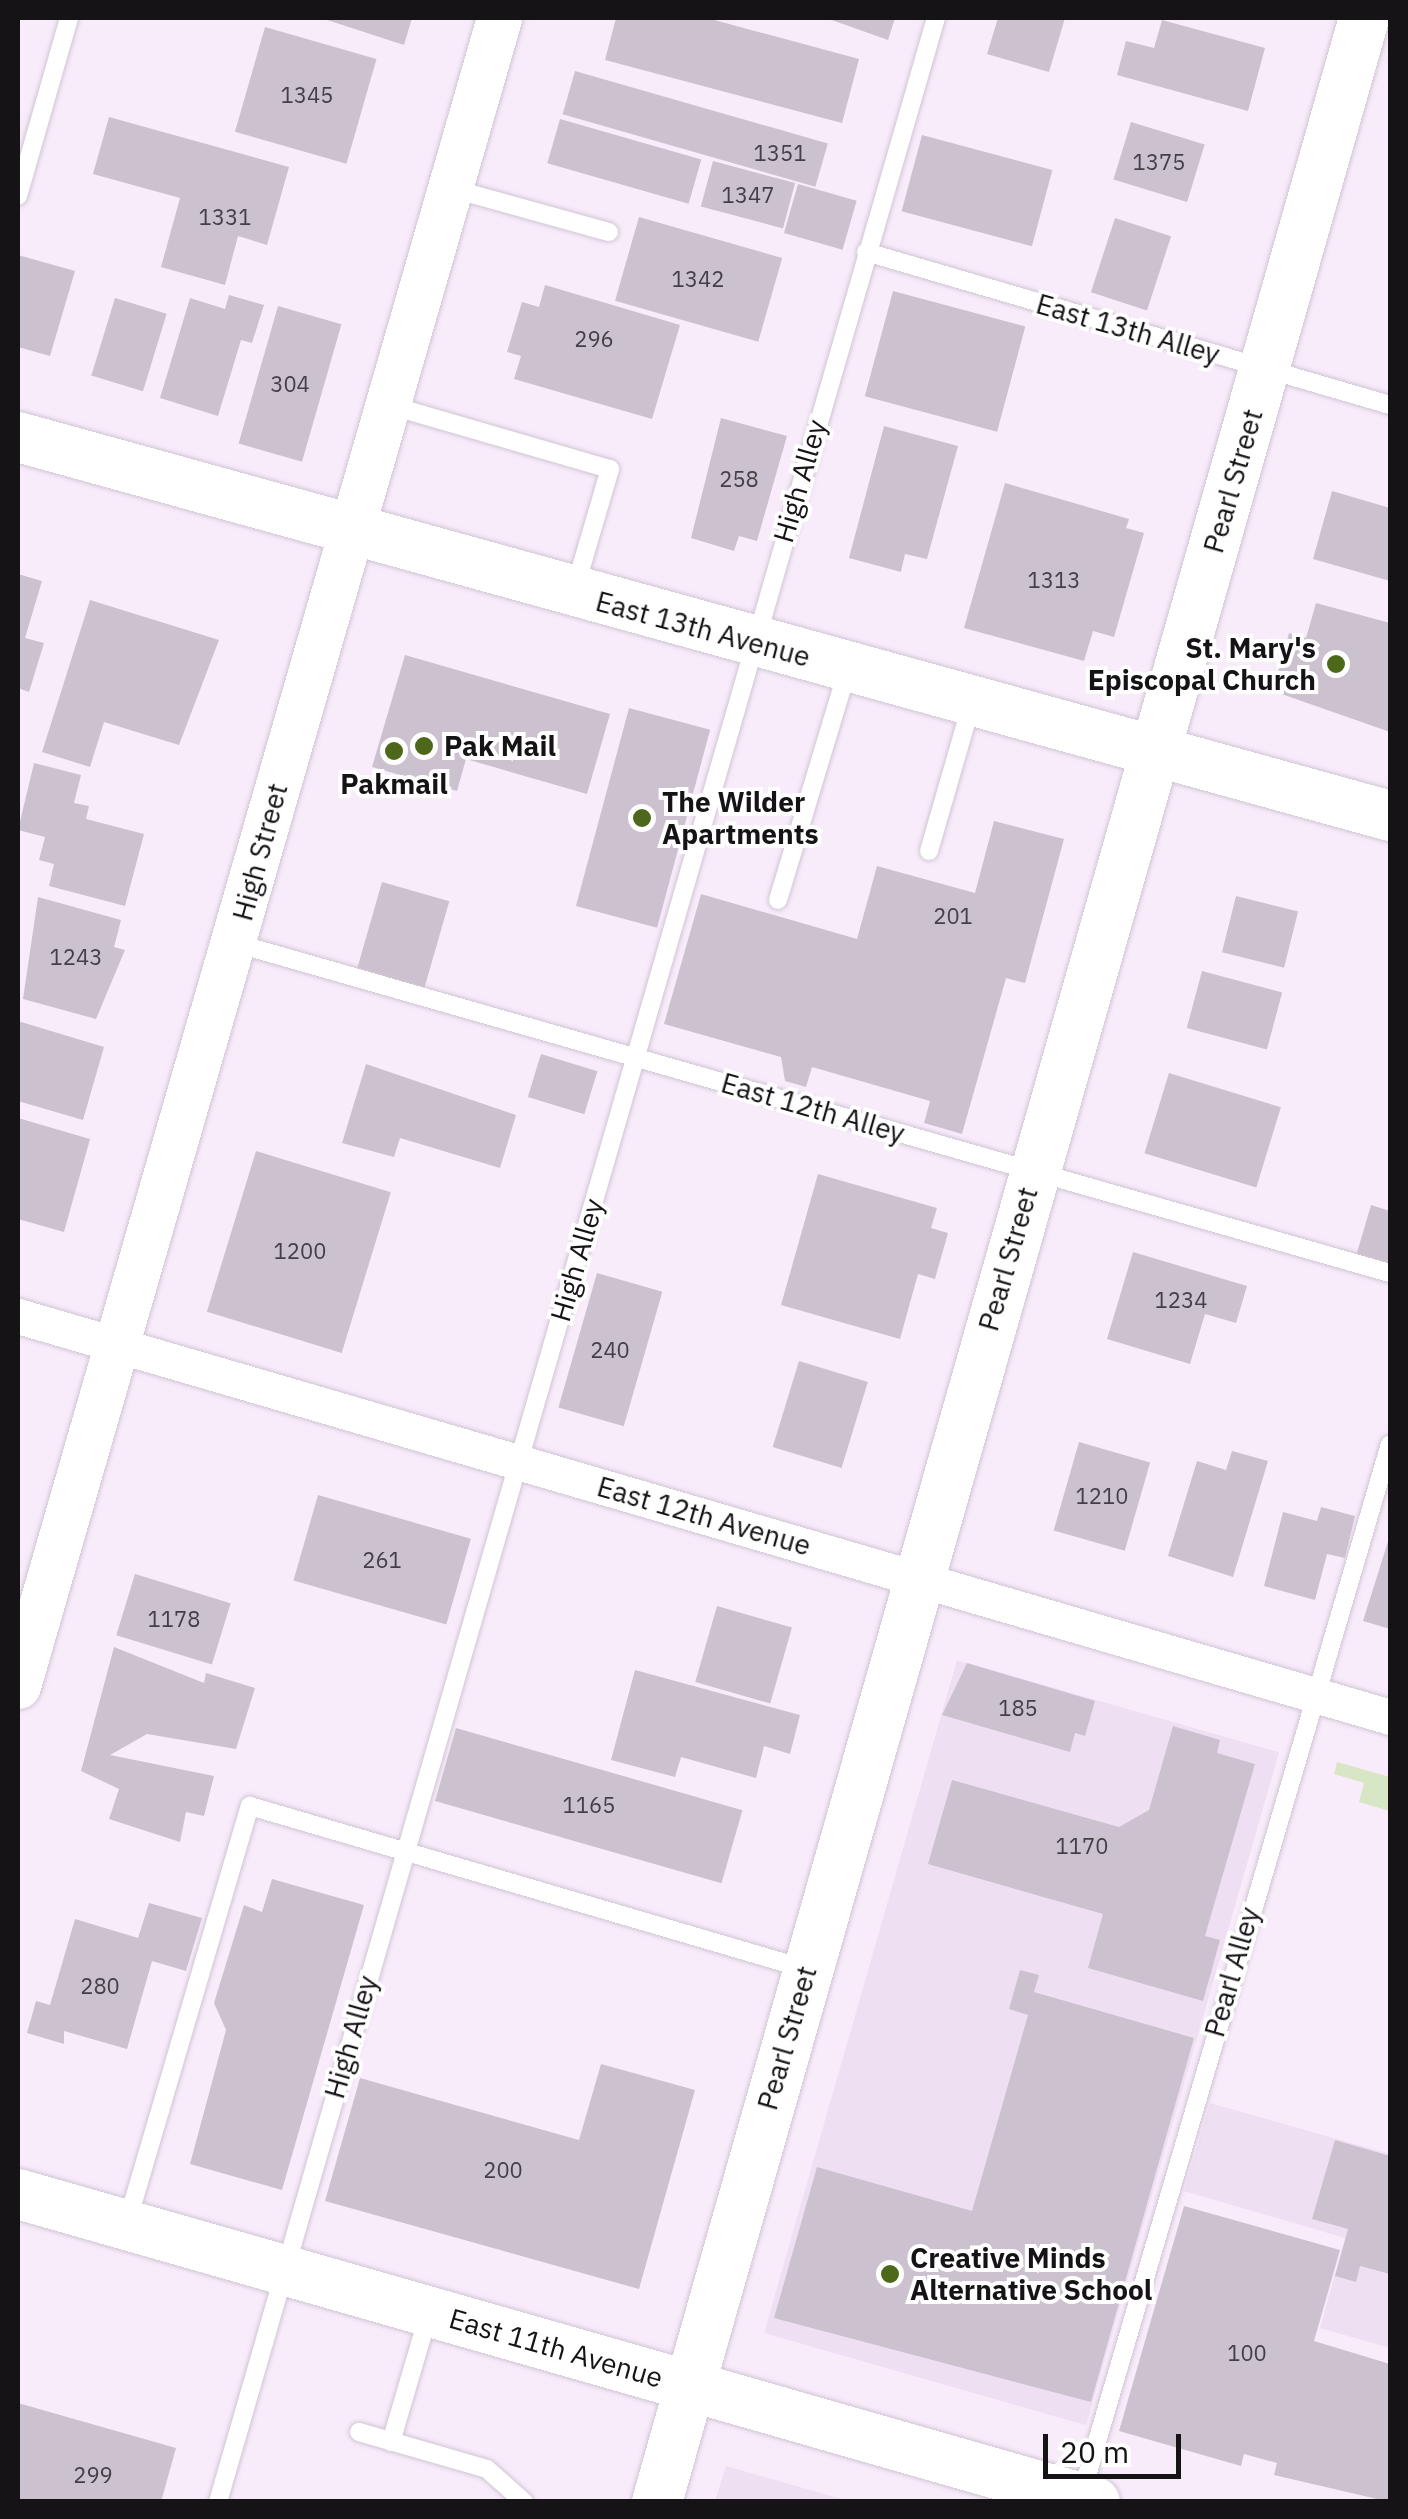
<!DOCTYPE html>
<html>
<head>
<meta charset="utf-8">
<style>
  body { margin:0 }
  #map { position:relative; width:1408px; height:2519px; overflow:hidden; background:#f8ecfb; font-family:"IBM Plex Sans",sans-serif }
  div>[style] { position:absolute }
  .built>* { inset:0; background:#efdff3; transform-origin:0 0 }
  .green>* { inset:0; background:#d7e6c4 }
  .building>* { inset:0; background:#ccc2cf; transform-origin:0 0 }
  .roads { filter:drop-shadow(0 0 2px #d0c5d3) drop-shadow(0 0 2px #d0c5d3) }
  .service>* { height:18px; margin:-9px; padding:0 9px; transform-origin:9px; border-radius:9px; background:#fff }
  .minor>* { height:35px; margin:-17.5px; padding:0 17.5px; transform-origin:17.5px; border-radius:17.5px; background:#fff }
  .tertiary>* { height:45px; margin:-22.5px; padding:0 22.5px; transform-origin:22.5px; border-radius:22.5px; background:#fff }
  .secondary>* { height:50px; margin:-25px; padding:0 25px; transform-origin:25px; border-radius:25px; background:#fff }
  .dots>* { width:28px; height:28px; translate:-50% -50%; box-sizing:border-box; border:5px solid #fefefe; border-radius:50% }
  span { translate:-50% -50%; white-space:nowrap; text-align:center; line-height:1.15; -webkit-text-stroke:8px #fefefe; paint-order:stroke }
  .number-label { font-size:22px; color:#443f45 }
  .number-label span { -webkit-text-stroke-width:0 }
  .street-label { font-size:28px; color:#161317 }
  .poi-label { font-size:28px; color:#161317; font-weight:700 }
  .right { translate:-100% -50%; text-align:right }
  .left { translate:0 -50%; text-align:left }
  .frame { position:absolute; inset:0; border:20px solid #161317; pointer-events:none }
  .scale { position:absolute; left:1043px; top:2434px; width:138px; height:45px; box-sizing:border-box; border:5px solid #161317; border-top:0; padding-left:12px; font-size:30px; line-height:35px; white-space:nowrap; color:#161317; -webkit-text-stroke:8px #fefefe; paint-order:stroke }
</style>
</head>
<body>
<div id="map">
  <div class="built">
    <i style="left:957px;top:1660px;width:335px;height:700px;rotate:16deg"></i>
    <i style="clip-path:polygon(1210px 2103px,1390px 2154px,1390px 2348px,1320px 2328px,1345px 2238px,1184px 2191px)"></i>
    <i style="clip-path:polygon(726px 2466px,849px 2501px,715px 2501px)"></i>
  </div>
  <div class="green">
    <i style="clip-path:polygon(1337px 1762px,1390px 1777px,1390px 1811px,1359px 1802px,1364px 1783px,1334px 1774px)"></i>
  </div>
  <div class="building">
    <i style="clip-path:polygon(321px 18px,412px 18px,404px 45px)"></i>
    <i style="clip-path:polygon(616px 18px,707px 18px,859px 59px,842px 123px,605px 60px)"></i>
    <i style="clip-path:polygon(826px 18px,895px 18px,888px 40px)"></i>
    <i style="clip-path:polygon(998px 18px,1065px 18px,1049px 72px,987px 54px)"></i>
    <i style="clip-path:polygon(1162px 20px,1265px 48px,1248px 111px,1117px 75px,1126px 41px,1154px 48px)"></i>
    <i style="left:265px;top:27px;width:116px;height:109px;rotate:16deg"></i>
    <i style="left:575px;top:71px;width:263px;height:45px;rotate:16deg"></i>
    <i style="clip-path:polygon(109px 117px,289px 167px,267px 245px,238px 236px,225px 285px,161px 267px,180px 198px,93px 174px)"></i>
    <i style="left:560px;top:119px;width:147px;height:46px;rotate:16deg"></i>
    <i style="left:1131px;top:122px;width:77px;height:60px;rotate:17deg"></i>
    <i style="left:922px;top:135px;width:135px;height:79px;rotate:15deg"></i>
    <i style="left:713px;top:161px;width:85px;height:47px;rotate:15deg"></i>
    <i style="left:798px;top:184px;width:61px;height:51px;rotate:16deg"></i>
    <i style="left:639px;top:217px;width:149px;height:87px;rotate:16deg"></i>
    <i style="left:1115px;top:218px;width:59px;height:78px;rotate:18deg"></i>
    <i style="clip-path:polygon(18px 255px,75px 271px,50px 356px,18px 347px)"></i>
    <i style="clip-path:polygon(545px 285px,680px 325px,652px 419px,514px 379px,521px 356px,507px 352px,522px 302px,539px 307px)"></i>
    <i style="left:893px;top:291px;width:137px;height:109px;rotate:15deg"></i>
    <i style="clip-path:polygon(229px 295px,264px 305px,252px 343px,241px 340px,218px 416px,160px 398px,190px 298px,225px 309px)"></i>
    <i style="left:115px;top:298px;width:54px;height:81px;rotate:17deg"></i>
    <i style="left:278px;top:306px;width:66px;height:143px;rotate:16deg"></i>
    <i style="clip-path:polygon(721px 418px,787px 436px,757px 541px,739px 536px,734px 551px,691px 538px)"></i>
    <i style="clip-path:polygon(884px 426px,958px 446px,927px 559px,905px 554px,901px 572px,849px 558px)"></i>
    <i style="clip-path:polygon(1005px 483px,1129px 519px,1126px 528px,1144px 533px,1114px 637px,1093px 631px,1084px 661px,964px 628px)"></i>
    <i style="clip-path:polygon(1332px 491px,1390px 508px,1390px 581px,1313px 559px)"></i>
    <i style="clip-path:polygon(18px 574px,42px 581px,25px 638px,44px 643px,29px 692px,18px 688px)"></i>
    <i style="clip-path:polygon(90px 600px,219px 640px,179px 745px,104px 722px,90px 767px,42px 752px)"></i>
    <i style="clip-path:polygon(1316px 603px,1390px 623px,1390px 732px,1273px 691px,1289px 633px,1306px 638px)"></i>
    <i style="clip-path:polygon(405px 655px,610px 714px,587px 794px,466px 759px,457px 791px,372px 767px)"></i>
    <i style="left:629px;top:708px;width:84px;height:205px;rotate:15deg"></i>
    <i style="clip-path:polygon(34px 763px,81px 775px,74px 803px,89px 806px,86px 819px,144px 834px,125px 906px,49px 886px,54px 864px,39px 860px,45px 837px,18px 830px)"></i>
    <i style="clip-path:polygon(994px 821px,1064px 839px,1025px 983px,1006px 978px,962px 1134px,924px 1123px,930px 1101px,812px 1067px,806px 1087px,785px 1081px,781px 1057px,664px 1024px,701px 894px,857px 939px,877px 866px,975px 893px)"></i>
    <i style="left:382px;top:882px;width:70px;height:90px;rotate:16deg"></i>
    <i style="left:1236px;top:896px;width:64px;height:58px;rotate:14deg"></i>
    <i style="clip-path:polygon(38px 897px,121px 920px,114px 947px,125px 950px,96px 1019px,23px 999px)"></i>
    <i style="left:1202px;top:971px;width:83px;height:59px;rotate:15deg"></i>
    <i style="clip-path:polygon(18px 1021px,104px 1047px,83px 1120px,18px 1101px)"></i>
    <i style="left:541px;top:1054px;width:59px;height:45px;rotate:17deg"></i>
    <i style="clip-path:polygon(366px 1064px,516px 1115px,500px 1168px,400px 1138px,394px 1157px,342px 1143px)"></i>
    <i style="left:1169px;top:1073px;width:117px;height:84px;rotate:17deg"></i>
    <i style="clip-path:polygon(18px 1118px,90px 1139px,64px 1232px,18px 1219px)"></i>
    <i style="left:256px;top:1151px;width:141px;height:168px;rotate:17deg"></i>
    <i style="clip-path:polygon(818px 1174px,937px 1208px,931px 1228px,948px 1233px,935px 1279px,918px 1274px,900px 1339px,781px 1305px)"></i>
    <i style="clip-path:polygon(1371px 1205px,1390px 1211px,1390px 1266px,1356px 1256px)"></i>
    <i style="clip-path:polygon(1133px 1252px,1247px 1286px,1236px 1323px,1205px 1314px,1190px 1364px,1107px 1339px)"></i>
    <i style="left:597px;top:1273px;width:68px;height:140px;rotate:16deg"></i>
    <i style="left:799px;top:1361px;width:72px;height:90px;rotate:17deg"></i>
    <i style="left:1079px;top:1442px;width:74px;height:92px;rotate:16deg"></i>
    <i style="clip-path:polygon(1232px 1451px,1268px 1461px,1233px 1577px,1168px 1556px,1197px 1461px,1226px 1470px)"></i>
    <i style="left:318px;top:1495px;width:159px;height:89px;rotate:16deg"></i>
    <i style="clip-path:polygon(1321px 1507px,1355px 1516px,1345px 1558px,1327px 1554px,1315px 1600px,1264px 1586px,1283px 1512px,1317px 1521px)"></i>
    <i style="clip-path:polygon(1390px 1535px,1390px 1629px,1363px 1621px)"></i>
    <i style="left:135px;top:1574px;width:100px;height:64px;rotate:17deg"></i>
    <i style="left:717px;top:1606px;width:78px;height:79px;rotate:16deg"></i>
    <i style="clip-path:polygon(114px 1647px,204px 1683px,206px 1673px,255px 1688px,236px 1749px,147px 1734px,110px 1755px,214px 1776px,204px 1816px,186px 1812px,180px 1842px,109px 1819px,119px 1789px,81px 1771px)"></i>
    <i style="clip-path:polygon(967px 1663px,1095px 1701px,1085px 1736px,1075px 1733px,1070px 1752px,942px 1715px)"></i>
    <i style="clip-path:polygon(635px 1670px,800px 1715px,790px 1754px,764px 1746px,756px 1778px,681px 1757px,675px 1777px,611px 1760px)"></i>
    <i style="clip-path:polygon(1173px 1726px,1220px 1740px,1217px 1753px,1255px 1764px,1205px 1936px,1220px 1940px,1203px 2001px,1088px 1968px,1103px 1914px,928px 1864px,952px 1780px,1119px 1827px,1149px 1810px)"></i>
    <i style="left:456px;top:1728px;width:298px;height:76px;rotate:16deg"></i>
    <i style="clip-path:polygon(272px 1879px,364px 1905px,282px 2190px,190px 2164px,226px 2030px,214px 2003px,244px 1905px,262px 1912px)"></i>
    <i style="clip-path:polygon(149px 1903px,202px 1918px,186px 1971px,152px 1961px,127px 2049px,64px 2031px,64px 2044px,27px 2033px,36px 2001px,50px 2005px,75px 1919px,138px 1938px)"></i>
    <i style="clip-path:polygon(1020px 1970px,1039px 1975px,1034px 1992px,1194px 2038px,1091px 2402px,774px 2318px,817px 2167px,972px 2211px,1028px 2015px,1009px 2009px)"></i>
    <i style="clip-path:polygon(601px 2064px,695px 2090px,639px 2289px,325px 2201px,360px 2078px,579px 2140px)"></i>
    <i style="clip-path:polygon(1335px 2140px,1390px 2156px,1390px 2274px,1360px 2266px,1356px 2282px,1335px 2276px,1348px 2229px,1312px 2219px)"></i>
    <i style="clip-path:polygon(1184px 2206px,1340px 2250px,1314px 2341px,1390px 2364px,1390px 2502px,1274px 2475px,1277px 2463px,1244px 2454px,1241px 2466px,1119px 2431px)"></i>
    <i style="clip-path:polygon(18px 2403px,176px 2448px,161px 2502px,18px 2502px)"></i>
  </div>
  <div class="roads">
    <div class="service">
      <i style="left:450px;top:188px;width:165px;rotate:15.5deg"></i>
      <i style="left:18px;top:196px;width:185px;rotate:-74deg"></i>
      <i style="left:866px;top:252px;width:546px;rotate:16.28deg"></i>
      <i style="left:389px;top:405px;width:230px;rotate:16.2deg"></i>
      <i style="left:610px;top:469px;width:124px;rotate:106.4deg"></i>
      <i style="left:929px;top:851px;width:155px;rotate:-73.9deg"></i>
      <i style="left:778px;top:900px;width:239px;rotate:-73.2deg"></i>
      <i style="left:235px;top:943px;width:1201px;rotate:15.95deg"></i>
      <i style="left:127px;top:2223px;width:435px;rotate:-73.6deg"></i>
      <i style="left:250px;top:1806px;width:579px;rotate:16.34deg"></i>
      <i style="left:359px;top:2432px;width:133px;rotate:16.1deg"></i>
      <i style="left:487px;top:2469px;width:50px;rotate:41.7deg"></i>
      <i style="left:391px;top:2442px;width:134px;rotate:-73.6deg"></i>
      <i style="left:1081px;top:2496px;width:1096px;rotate:-73.63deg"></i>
      <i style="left:218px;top:2502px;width:2586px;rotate:-73.88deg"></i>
    </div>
    <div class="minor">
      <i style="left:18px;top:1316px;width:1429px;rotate:16.29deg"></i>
    </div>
    <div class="tertiary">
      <i style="left:18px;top:1686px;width:1736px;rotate:-73.91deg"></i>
    </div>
    <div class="secondary">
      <i style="left:18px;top:437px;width:1423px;rotate:15.44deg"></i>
      <i style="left:18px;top:2194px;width:1120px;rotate:15.96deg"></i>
      <i style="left:657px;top:2502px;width:2583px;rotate:-74.11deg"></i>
    </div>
  </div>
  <div class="dots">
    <i style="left:1336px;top:664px;background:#4d681a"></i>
    <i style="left:424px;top:746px;background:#4d681a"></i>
    <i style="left:394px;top:751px;background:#4d681a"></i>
    <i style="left:642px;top:818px;background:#4d681a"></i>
    <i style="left:890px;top:2274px;background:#4d681a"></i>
  </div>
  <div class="number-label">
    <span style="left:307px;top:95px">1345</span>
    <span style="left:780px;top:153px">1351</span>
    <span style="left:1159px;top:162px">1375</span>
    <span style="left:748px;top:195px">1347</span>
    <span style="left:225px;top:217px">1331</span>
    <span style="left:698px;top:279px">1342</span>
    <span style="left:594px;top:339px">296</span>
    <span style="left:290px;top:384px">304</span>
    <span style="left:739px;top:479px">258</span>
    <span style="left:1054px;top:580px">1313</span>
    <span style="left:953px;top:916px">201</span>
    <span style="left:76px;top:957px">1243</span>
    <span style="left:300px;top:1251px">1200</span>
    <span style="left:1181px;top:1300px">1234</span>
    <span style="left:610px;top:1350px">240</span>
    <span style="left:1102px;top:1496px">1210</span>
    <span style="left:382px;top:1560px">261</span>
    <span style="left:174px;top:1619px">1178</span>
    <span style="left:1018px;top:1708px">185</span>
    <span style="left:589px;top:1805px">1165</span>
    <span style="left:1082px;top:1846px">1170</span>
    <span style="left:100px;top:1986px">280</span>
    <span style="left:503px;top:2170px">200</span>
    <span style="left:1247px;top:2353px">100</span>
    <span style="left:93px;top:2475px">299</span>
  </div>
  <div class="street-label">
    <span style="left:1128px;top:329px;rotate:16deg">East 13th Alley</span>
    <span style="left:800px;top:481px;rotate:-74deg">High Alley</span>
    <span style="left:1233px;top:481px;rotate:-74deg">Pearl Street</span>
    <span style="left:703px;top:629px;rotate:15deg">East 13th Avenue</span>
    <span style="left:260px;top:852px;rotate:-75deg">High Street</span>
    <span style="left:813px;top:1108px;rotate:16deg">East 12th Alley</span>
    <span style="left:1008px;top:1259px;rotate:-74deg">Pearl Street</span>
    <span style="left:577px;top:1260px;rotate:-74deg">High Alley</span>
    <span style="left:704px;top:1516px;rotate:16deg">East 12th Avenue</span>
    <span style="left:1232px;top:1972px;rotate:-74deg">Pearl Alley</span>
    <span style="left:351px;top:2037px;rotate:-74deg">High Alley</span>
    <span style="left:787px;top:2038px;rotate:-74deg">Pearl Street</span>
    <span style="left:556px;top:2348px;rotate:16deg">East 11th Avenue</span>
  </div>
  <div class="poi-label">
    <span class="right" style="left:1316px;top:664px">St. Mary's<br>Episcopal Church</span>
    <span class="left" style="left:444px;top:746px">Pak Mail</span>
    <span style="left:394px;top:784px">Pakmail</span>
    <span class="left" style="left:662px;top:818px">The Wilder<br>Apartments</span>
    <span class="left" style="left:910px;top:2274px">Creative Minds<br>Alternative School</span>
  </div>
  <div class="frame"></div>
  <div class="scale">20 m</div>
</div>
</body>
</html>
